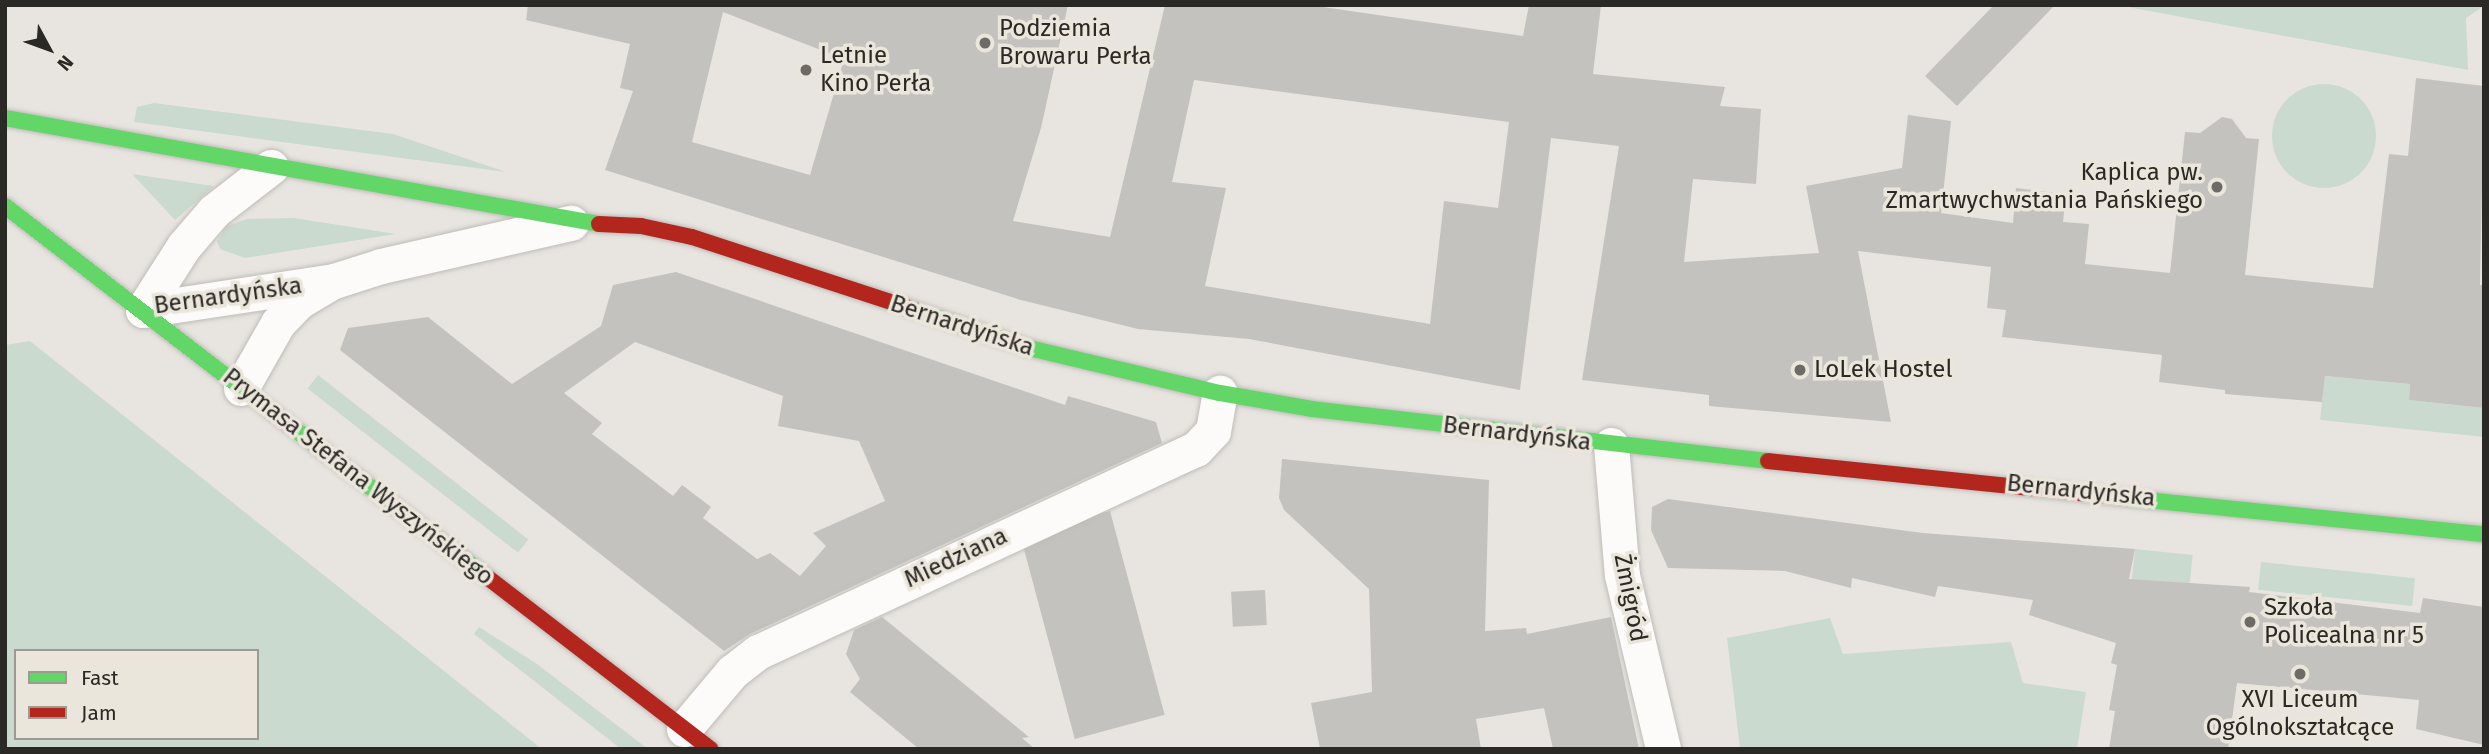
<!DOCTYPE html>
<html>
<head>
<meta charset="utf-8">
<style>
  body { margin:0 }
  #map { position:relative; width:2489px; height:754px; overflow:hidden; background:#e8e5e0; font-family:"Fira Sans",sans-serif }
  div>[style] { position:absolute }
  .green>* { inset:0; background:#cbdace; transform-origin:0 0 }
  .round { border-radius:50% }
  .building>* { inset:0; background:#c4c2be; transform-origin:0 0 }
  .roads { filter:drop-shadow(0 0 2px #bebcb8) drop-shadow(0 0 2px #bebcb8) }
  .street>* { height:35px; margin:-17.5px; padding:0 17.5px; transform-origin:17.5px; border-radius:17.5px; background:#fcfbfa }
  .fast>* { height:16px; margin:-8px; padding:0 8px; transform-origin:8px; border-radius:8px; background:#63d668 }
  .jam>* { height:16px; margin:-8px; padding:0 8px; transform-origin:8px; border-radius:8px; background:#b3261e }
  .dots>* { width:19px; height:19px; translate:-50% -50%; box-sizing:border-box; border:4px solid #ebe6dc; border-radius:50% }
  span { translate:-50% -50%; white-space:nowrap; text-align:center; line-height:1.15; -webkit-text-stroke:7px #ebe6dc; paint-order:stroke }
  .poi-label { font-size:24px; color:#2b2925 }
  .left { translate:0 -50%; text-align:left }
  .right { translate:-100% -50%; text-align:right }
  .street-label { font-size:24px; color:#2b2925 }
  .frame { position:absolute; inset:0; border:7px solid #2b2925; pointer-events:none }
  .legend { position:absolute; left:14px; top:649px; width:245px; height:91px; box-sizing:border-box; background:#ebe6dc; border:2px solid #9e9a93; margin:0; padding:9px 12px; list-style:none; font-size:21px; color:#2b2925 }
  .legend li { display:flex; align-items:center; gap:14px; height:35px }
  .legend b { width:35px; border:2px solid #9e9a93 }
  .north { position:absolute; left:14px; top:14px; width:70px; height:70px; -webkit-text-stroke:5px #ebe6dc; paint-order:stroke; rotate:131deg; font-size:19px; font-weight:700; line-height:28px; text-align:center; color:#2b2925 }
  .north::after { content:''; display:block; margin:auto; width:24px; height:32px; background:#2b2925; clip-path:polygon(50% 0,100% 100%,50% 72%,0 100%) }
</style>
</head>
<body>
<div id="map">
  <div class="green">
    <i style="clip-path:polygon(2117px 5px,2484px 5px,2484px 6px,2466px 18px,2468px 70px)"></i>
    <i class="round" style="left:2272px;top:84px;width:104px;height:104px"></i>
    <i style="clip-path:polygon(154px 103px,393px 134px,506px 172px,134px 122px,137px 107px)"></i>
    <i style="clip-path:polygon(132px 174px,214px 186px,175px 220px)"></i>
    <i style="clip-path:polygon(294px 218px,396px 234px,245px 258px,220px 249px,217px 241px,227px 226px,247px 219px)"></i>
    <i style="clip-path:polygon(evenodd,30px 341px,542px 749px,5px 749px,5px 345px,30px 341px,16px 651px,257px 651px,257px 738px,16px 738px,16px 651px)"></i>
    <i style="left:318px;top:375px;width:267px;height:17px;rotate:38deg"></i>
    <i style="clip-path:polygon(2325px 376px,2410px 384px,2409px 400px,2484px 408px,2484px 437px,2320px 420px)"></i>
    <i style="left:2135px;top:549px;width:58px;height:33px;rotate:6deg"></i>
    <i style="left:2261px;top:562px;width:155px;height:28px;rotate:6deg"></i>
    <i style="clip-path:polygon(1830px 618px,1843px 654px,2011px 642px,2023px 683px,2086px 692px,2077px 749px,1740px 749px,1727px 638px)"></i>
    <i style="clip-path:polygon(479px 627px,537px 664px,648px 749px,621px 749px,474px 634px)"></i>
  </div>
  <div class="building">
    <i style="clip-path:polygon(evenodd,528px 5px,1068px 5px,1041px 128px,1013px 221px,1110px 237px,1165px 5px,1309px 5px,1523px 36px,1529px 5px,1601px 5px,1593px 74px,1725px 87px,1720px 106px,1761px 109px,1756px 184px,1693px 179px,1684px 262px,1819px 253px,1806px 186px,1902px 168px,1908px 115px,1951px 121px,1941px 213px,2013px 223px,2016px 188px,2066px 194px,2063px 222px,2089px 224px,2085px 264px,2170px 273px,2185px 132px,2200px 133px,2222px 117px,2232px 119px,2246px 138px,2259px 139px,2245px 275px,2373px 288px,2389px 154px,2408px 156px,2416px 78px,2484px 86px,2480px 285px,2484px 285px,2484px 408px,2409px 400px,2410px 384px,2325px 376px,2322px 402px,2225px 394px,2225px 390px,2159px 382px,2162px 355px,2002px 337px,2006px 310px,1987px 308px,1991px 267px,1858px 251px,1891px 422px,1709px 406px,1709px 395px,1582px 380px,1619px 146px,1551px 138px,1520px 390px,1249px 339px,1138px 329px,1021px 300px,605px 170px,633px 91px,620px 88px,630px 44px,526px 20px,528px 5px,723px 12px,844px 59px,810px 175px,692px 142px,723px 12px,528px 5px,1194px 80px,1509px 122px,1498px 208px,1444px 201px,1430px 324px,1205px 286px,1226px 188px,1172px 182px,1194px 80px)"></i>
    <i style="clip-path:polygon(1994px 5px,2055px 5px,1957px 106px,1925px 76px)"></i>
    <i style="clip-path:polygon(evenodd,676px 272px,1065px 405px,1068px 396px,1156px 422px,1162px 443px,750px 634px,724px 651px,340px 350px,348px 328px,428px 317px,512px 384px,601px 326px,613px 285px,676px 272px,635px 342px,783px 396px,778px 426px,859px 441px,885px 501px,813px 533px,826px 546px,800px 576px,770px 553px,757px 559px,703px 518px,711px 507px,682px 485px,673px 496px,592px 434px,602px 423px,564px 393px,635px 342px)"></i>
    <i style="clip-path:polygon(1282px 459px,1489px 480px,1485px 631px,1526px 628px,1527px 634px,1611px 617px,1639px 749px,1553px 749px,1544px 708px,1476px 719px,1481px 749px,1320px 749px,1311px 703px,1372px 692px,1369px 589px,1284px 510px,1279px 498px)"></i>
    <i style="clip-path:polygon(1668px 499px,1923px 533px,2135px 549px,2129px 579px,2250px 587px,2249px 592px,2420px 613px,2423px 598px,2484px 607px,2484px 745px,2416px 729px,2419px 700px,2237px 683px,2228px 749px,2109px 749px,2115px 711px,2109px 710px,2117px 665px,2111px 663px,2116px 643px,2029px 615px,2033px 600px,1938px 586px,1935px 597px,1852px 578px,1851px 588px,1785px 571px,1668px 568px,1651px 530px,1652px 507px)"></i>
    <i style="left:1110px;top:511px;width:211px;height:93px;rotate:75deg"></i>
    <i style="left:1265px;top:590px;width:35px;height:34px;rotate:87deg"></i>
    <i style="clip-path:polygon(882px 617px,1029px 737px,1022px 738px,1035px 749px,919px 749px,850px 692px,860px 679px,846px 654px,854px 630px)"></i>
  </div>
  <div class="roads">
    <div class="street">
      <i style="left:143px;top:310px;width:193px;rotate:-8.6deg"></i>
      <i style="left:334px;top:281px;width:49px;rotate:-17.7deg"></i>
      <i style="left:381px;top:266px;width:195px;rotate:-12.8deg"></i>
      <i style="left:143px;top:310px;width:76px;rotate:-57.4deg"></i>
      <i style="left:184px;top:246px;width:46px;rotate:-49.4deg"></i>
      <i style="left:214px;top:211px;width:72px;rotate:-37.7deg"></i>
      <i style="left:241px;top:388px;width:75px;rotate:-60.4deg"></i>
      <i style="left:278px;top:323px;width:29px;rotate:-46deg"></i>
      <i style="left:298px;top:302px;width:35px;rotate:-31deg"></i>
      <i style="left:1611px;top:445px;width:130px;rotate:85.2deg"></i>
      <i style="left:1622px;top:575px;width:179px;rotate:76.7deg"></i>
      <i style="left:684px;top:729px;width:75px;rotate:-49.9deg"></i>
      <i style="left:732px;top:672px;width:33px;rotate:-38deg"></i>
      <i style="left:758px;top:652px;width:483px;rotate:-24.9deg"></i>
      <i style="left:1196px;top:449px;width:25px;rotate:-47deg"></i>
      <i style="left:1213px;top:431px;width:39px;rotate:-80deg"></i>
    </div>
    <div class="fast">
      <i style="left:5px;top:118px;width:603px;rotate:10.12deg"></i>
      <i style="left:5px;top:206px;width:608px;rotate:37.59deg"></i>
      <i style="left:915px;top:310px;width:120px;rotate:18.4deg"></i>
      <i style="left:1029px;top:348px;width:196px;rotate:13.3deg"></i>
      <i style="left:1220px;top:393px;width:93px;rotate:9.9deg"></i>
      <i style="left:1312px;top:409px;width:459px;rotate:6.5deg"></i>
      <i style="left:2117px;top:497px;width:369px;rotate:5.8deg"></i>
    </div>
    <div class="jam">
      <i style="left:599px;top:224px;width:42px;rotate:2.7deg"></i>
      <i style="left:641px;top:226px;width:52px;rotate:12.2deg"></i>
      <i style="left:692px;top:237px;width:235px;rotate:18.1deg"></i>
      <i style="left:1768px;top:461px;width:351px;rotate:5.9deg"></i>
      <i style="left:487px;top:577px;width:282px;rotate:37.6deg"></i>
    </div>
  </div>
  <div class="dots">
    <i style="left:985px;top:43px;background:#6d6b66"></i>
    <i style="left:806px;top:70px;background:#6d6b66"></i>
    <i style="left:2217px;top:187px;background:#6d6b66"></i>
    <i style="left:1800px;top:370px;background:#6d6b66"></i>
    <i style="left:2250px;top:622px;background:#6d6b66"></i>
    <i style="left:2300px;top:674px;background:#6d6b66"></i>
  </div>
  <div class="poi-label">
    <span class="left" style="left:999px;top:43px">Podziemia<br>Browaru Perła</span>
    <span class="left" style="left:820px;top:70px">Letnie<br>Kino Perła</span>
    <span class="right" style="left:2203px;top:187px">Kaplica pw.<br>Zmartwychwstania Pańskiego</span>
    <span class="left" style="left:1814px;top:370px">LoLek Hostel</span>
    <span class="left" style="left:2264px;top:622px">Szkoła<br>Policealna nr 5</span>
    <span style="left:2300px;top:714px">XVI Liceum<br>Ogólnokształcące</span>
  </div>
  <div class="street-label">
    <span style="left:228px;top:296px;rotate:-8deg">Bernardyńska</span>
    <span style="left:962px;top:326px;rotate:18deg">Bernardyńska</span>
    <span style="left:1517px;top:434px;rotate:7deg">Bernardyńska</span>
    <span style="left:358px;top:477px;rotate:38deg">Prymasa Stefana Wyszyńskiego</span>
    <span style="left:2081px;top:491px;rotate:6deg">Bernardyńska</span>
    <span style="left:956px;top:558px;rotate:-25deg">Miedziana</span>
    <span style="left:1630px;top:598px;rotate:79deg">Żmigród</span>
  </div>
  <div class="frame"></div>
  <ul class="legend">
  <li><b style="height:9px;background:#63d668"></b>Fast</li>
  <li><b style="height:9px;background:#b3261e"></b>Jam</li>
  </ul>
  <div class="north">N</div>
</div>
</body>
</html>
